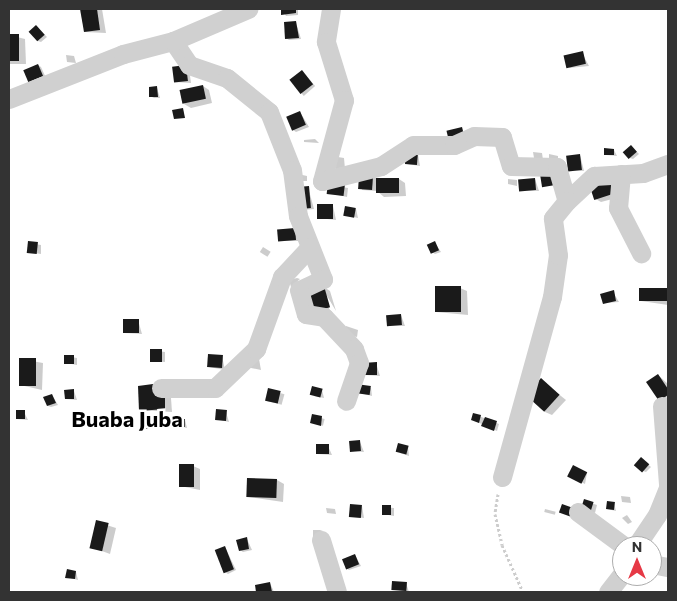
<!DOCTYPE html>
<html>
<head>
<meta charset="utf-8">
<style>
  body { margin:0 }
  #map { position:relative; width:677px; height:601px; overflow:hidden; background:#fff; font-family:Commissioner,sans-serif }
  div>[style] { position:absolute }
  .shadow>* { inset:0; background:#0003; transform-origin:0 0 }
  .building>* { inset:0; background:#1a1a1a; transform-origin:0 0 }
  .path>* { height:3px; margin-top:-1.5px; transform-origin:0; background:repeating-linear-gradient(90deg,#cdcdcd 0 2.5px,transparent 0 5px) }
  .street>* { height:19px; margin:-9.5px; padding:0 9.5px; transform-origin:9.5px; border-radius:9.5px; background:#d0d0d0 }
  span { translate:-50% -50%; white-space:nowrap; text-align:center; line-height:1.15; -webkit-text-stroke:5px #fff; paint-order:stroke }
  .district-label { font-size:22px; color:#000; font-weight:700 }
  .frame { position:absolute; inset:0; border:10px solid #333; pointer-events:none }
  .north { position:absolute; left:612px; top:536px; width:50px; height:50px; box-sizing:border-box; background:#fff; border:1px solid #adadad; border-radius:50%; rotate:0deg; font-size:14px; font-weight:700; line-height:20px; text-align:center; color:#333 }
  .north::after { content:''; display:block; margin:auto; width:18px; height:22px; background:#e63946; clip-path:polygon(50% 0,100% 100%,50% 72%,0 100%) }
</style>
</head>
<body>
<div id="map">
  <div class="shadow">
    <i style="clip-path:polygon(81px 9px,102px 9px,106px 33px,85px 32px)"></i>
    <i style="clip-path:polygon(282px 9px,298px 9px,298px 15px,286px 16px)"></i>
    <i style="clip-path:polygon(296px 23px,301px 39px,289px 40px,286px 38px)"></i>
    <i style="clip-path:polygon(37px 27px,47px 37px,41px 42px,38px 41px)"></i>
    <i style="clip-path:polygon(9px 35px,25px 39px,26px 64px,9px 64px)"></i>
    <i style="clip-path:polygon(582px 53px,589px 66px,569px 68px)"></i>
    <i style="clip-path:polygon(66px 55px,74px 56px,76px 63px,67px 62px)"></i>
    <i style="clip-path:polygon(38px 65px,41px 67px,46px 78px,24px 71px)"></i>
    <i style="clip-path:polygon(189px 68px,191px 83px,174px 82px)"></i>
    <i style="left:302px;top:71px;width:20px;height:15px;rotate:49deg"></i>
    <i style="clip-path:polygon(203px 86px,209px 90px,212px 103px,191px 108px,184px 104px)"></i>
    <i style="clip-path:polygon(157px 88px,160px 98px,154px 98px,150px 96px)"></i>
    <i style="clip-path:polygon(300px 112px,309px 127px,296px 132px,293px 130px)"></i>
    <i style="clip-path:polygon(315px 139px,319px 143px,304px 142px,304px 140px)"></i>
    <i style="clip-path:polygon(631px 146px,639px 154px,633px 159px,630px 158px)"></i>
    <i style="clip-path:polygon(614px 150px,617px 156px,606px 155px)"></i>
    <i style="clip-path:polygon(533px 152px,542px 153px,543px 160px,534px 158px)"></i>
    <i style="clip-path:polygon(418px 154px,420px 166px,407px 164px)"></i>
    <i style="clip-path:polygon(549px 154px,558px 156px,558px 161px,549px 159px)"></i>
    <i style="clip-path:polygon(580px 155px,584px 171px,569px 170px)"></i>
    <i style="clip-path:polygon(332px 156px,344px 158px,345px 169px,336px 169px)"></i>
    <i style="clip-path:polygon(298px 174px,307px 176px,307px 181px,301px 181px)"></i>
    <i style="clip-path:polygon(360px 177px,399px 179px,405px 183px,406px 196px,384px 197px,377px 191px,362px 190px)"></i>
    <i style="clip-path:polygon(508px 179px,517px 180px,517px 186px,508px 184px)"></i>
    <i style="clip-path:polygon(535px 179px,539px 191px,520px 190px)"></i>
    <i style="clip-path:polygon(329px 185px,348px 188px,347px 197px,329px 193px)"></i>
    <i style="clip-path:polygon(308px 187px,314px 209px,302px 210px)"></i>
    <i style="clip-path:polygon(591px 187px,624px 196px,601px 202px,594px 198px)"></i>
    <i style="clip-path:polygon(333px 206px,336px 220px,318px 218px)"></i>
    <i style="clip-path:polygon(356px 209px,358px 218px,345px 215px)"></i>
    <i style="clip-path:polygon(295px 230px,299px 241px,280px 241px)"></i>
    <i style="clip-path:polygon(29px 243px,41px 245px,41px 254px,29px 252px)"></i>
    <i style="clip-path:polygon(435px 243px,441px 252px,435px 254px,432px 252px)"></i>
    <i style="left:263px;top:247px;width:9px;height:6px;rotate:32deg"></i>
    <i style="clip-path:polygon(297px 278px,300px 279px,291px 287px,289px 280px)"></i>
    <i style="clip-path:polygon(324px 287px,330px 291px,336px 311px,324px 291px,330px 312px,322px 315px)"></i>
    <i style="clip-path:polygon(460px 288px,467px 291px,468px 315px,436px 312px)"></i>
    <i style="clip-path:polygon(668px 289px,668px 305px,641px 301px,667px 289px)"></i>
    <i style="clip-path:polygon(613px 292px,619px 302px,604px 303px)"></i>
    <i style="clip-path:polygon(401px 315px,405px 326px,389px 326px)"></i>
    <i style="clip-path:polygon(138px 320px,142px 334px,124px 333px)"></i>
    <i style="clip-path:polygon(346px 326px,358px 330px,357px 337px,345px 334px)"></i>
    <i style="clip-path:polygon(151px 350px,165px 352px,165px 362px,152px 361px)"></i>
    <i style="clip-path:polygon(66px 356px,77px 358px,77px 365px,66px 363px)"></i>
    <i style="clip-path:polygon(222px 356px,225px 370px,209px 367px)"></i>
    <i style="clip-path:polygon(21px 359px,43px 363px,42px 390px,20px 385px)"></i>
    <i style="clip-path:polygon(259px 359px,261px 370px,246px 367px)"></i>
    <i style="clip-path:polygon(376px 363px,380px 376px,365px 375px)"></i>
    <i style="clip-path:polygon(658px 375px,668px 384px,666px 404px)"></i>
    <i style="clip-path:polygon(541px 380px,566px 400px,552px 415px,545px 412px)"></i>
    <i style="clip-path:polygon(371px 388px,372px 396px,356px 392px)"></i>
    <i style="left:269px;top:390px;width:16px;height:11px;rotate:15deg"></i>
    <i style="clip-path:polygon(322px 390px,324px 398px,314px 396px)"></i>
    <i style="clip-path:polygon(74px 391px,77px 400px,66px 399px)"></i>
    <i style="clip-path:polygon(164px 394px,171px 398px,172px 412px,140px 410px)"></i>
    <i style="clip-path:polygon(52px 395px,58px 405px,51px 407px,48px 406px)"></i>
    <i style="clip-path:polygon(24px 412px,28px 420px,17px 419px)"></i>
    <i style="clip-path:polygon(226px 412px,229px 422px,216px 419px)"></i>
    <i style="clip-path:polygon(474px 414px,499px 424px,497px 431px,475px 421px)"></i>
    <i style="left:313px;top:416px;width:12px;height:7px;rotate:14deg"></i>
    <i style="clip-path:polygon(156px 420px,159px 429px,145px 428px)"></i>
    <i style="clip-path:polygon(185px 420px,187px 428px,178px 426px)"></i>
    <i style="clip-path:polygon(360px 442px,364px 452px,351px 451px)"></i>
    <i style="clip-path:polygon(328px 446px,332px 455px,317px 454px)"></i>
    <i style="clip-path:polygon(408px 447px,409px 456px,400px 453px)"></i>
    <i style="clip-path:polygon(644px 461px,651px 467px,646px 472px,643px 471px)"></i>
    <i style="clip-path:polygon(193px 466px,200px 469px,200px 490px,180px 486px)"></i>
    <i style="clip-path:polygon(587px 473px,585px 484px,569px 476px)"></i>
    <i style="clip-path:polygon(277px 480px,284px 484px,283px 502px,248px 497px)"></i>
    <i style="clip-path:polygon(621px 496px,630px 497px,631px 503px,622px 502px)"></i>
    <i style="clip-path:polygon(585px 501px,597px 505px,595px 513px,585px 510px)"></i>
    <i style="clip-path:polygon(614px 503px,616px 511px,607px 509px)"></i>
    <i style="clip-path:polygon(362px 506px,364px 518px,351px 516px)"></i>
    <i style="clip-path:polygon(383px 507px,394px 508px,394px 516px,383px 514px)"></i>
    <i style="clip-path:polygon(326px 508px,335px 509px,336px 514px,327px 513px)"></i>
    <i style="left:545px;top:509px;width:11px;height:3px;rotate:15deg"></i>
    <i style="clip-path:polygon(627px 515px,632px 522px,628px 524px,622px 518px)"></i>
    <i style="clip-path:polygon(97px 522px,116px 528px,110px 554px,91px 547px)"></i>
    <i style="clip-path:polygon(313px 530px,320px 530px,323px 531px,313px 538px)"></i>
    <i style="clip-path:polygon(247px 539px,252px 550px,243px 552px,240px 550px)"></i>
    <i style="clip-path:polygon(225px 547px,236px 570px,228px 574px,225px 572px)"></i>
    <i style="clip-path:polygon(355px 555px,361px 566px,349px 570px,346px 568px)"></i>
    <i style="clip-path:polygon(76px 572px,78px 580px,67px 577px)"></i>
    <i style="clip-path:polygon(270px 583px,274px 592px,257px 592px,256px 586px)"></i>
    <i style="clip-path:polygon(406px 583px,409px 592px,393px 589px)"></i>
  </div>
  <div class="building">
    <i style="clip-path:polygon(80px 9px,97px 9px,100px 30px,84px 32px)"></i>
    <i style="clip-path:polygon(281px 9px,296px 9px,296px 13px,281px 15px)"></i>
    <i style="clip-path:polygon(296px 21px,299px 38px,285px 39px,284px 22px)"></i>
    <i style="left:36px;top:25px;width:13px;height:10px;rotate:48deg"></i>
    <i style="left:9px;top:34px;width:10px;height:27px"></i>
    <i style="left:583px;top:51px;width:13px;height:20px;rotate:77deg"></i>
    <i style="left:38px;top:64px;width:13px;height:16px;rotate:67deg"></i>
    <i style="left:186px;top:65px;width:16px;height:14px;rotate:83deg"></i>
    <i style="left:302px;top:70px;width:18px;height:16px;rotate:52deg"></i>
    <i style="left:203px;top:85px;width:14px;height:24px;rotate:78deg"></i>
    <i style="clip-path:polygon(157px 86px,158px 97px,149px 97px,149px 87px)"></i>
    <i style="clip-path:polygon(183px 108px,185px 118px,174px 119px,172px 110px)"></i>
    <i style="left:300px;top:111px;width:15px;height:15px;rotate:67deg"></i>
    <i style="left:462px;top:127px;width:12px;height:16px;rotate:76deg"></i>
    <i style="left:631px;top:145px;width:9px;height:11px;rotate:49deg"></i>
    <i style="clip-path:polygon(604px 148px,614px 149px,614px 155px,604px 155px)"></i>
    <i style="left:406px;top:152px;width:12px;height:12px;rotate:5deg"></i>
    <i style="left:580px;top:154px;width:16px;height:14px;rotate:83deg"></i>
    <i style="left:555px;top:173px;width:12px;height:15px;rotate:81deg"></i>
    <i style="left:359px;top:176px;width:14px;height:13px;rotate:4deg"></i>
    <i style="left:399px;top:178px;width:15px;height:23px;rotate:90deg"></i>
    <i style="left:535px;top:178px;width:12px;height:17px;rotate:85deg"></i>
    <i style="left:614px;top:180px;width:13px;height:25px;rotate:72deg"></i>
    <i style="left:328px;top:183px;width:17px;height:11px;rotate:7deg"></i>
    <i style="left:309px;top:186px;width:22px;height:14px;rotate:85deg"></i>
    <i style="left:317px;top:204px;width:16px;height:15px"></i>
    <i style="left:345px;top:206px;width:11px;height:10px;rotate:10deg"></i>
    <i style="left:295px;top:228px;width:12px;height:18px;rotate:85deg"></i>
    <i style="left:28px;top:241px;width:10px;height:12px;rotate:6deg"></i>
    <i style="left:435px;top:241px;width:10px;height:9px;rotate:66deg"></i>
    <i style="left:324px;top:286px;width:22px;height:17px;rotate:74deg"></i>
    <i style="left:461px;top:286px;width:26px;height:26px;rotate:90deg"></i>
    <i style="left:668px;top:288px;width:13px;height:29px;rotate:90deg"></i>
    <i style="clip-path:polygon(614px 290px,616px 301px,603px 304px,600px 294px)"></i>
    <i style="left:401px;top:314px;width:11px;height:15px;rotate:85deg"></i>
    <i style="left:139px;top:319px;width:14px;height:16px;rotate:90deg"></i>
    <i style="left:150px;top:349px;width:12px;height:13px"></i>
    <i style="left:208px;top:354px;width:15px;height:13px;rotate:4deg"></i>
    <i style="left:64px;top:355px;width:10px;height:9px"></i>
    <i style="left:19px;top:358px;width:17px;height:28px"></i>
    <i style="clip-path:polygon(377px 362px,377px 375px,364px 375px,363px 363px)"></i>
    <i style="clip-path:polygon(658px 374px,668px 389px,668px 395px,659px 401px,646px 382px)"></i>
    <i style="left:541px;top:378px;width:25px;height:23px;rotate:42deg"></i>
    <i style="clip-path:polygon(153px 384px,165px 393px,165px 409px,139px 411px,138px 386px)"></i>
    <i style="left:356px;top:384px;width:15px;height:9px;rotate:8deg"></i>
    <i style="left:312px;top:386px;width:11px;height:9px;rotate:15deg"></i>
    <i style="left:268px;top:388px;width:13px;height:13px;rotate:13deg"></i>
    <i style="clip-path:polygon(74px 389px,74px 399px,65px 399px,64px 390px)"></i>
    <i style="clip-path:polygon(52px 394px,56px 403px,47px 406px,43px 397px)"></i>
    <i style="left:216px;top:409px;width:11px;height:11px;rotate:5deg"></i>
    <i style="left:25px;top:410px;width:9px;height:9px;rotate:90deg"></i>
    <i style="clip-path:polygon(473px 413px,481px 415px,479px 423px,471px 420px)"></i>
    <i style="clip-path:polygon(312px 414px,322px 416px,321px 426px,310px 423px)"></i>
    <i style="clip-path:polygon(485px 417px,497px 421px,494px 431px,481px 426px)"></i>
    <i style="left:144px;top:419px;width:12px;height:10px"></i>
    <i style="left:177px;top:419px;width:8px;height:8px"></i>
    <i style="left:360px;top:440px;width:11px;height:11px;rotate:85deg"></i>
    <i style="left:398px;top:443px;width:11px;height:9px;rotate:15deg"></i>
    <i style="left:329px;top:444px;width:10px;height:13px;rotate:90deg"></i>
    <i style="left:641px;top:457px;width:11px;height:11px;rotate:41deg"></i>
    <i style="left:179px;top:464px;width:15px;height:23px"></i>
    <i style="left:573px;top:465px;width:16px;height:13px;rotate:27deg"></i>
    <i style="left:247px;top:478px;width:30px;height:19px;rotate:2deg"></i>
    <i style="left:584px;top:499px;width:10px;height:10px;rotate:17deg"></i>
    <i style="left:607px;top:501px;width:8px;height:8px;rotate:7deg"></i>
    <i style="left:350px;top:504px;width:12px;height:13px;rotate:5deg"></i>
    <i style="left:562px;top:504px;width:12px;height:9px;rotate:20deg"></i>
    <i style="left:382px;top:505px;width:9px;height:10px"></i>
    <i style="left:96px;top:520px;width:13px;height:29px;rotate:13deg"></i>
    <i style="clip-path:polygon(247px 537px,249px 549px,239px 551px,236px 540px)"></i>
    <i style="left:225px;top:546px;width:25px;height:11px;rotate:69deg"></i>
    <i style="left:355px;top:554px;width:11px;height:14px;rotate:68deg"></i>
    <i style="clip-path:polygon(67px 569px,76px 571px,75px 579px,65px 578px)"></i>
    <i style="left:392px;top:581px;width:15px;height:9px;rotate:4deg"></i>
    <i style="clip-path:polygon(270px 582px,272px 592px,256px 592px,255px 585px)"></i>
  </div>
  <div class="path">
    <i style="left:498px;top:494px;width:20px;rotate:99deg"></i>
    <i style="left:495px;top:514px;width:32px;rotate:77deg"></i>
    <i style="left:502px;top:545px;width:51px;rotate:65.9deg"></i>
  </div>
  <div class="street">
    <i style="left:331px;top:9px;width:33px;rotate:99deg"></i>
    <i style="left:326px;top:42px;width:61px;rotate:72.8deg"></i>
    <i style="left:344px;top:100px;width:84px;rotate:105.2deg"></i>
    <i style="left:322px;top:181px;width:61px;rotate:-14.3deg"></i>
    <i style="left:381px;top:166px;width:38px;rotate:-33deg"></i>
    <i style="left:413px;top:145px;width:41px"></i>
    <i style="left:454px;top:145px;width:22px;rotate:-24deg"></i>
    <i style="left:474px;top:136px;width:28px;rotate:2deg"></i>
    <i style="left:502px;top:137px;width:30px;rotate:73deg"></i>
    <i style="left:511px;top:166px;width:46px;rotate:1.2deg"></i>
    <i style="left:557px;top:167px;width:35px;rotate:74deg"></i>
    <i style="left:567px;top:201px;width:37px;rotate:-43deg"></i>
    <i style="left:594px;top:176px;width:49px;rotate:-3.5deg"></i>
    <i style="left:643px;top:173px;width:27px;rotate:-20deg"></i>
    <i style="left:173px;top:41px;width:29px;rotate:56deg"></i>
    <i style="left:189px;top:65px;width:40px;rotate:18.9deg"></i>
    <i style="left:227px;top:78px;width:54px;rotate:39deg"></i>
    <i style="left:269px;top:112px;width:62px;rotate:68.4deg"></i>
    <i style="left:292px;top:170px;width:46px;rotate:82.6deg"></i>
    <i style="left:298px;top:216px;width:68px;rotate:68.4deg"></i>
    <i style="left:323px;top:279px;width:26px;rotate:155deg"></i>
    <i style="left:299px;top:290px;width:25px;rotate:74deg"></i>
    <i style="left:306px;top:314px;width:18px;rotate:9deg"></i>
    <i style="left:324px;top:317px;width:44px;rotate:46.8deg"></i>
    <i style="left:354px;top:349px;width:15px;rotate:70deg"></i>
    <i style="left:359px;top:363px;width:40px;rotate:108.9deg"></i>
    <i style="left:9px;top:99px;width:123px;rotate:-21.5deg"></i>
    <i style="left:123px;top:54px;width:52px;rotate:-14.6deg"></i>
    <i style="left:173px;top:41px;width:82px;rotate:-23.1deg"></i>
    <i style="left:621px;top:174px;width:34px;rotate:95deg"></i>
    <i style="left:618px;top:208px;width:51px;rotate:62.9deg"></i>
    <i style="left:161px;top:388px;width:54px"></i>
    <i style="left:215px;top:388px;width:57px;rotate:-43.6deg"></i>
    <i style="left:256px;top:349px;width:77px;rotate:-70.1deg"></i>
    <i style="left:282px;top:277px;width:41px;rotate:-47deg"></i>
    <i style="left:662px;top:406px;width:78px;rotate:85.6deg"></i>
    <i style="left:502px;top:477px;width:187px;rotate:-74.5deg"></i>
    <i style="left:552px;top:297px;width:42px;rotate:-81.9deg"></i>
    <i style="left:558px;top:255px;width:37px;rotate:-98deg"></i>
    <i style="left:553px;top:218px;width:22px;rotate:-51deg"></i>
    <i style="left:578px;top:512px;width:57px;rotate:36.5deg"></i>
    <i style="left:321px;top:540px;width:54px;rotate:72.9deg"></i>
    <i style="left:636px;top:546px;width:37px;rotate:-56deg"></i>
    <i style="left:657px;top:515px;width:29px;rotate:-68deg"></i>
    <i style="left:652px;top:564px;width:16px;rotate:11deg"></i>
    <i style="left:608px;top:592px;width:23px;rotate:-52deg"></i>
  </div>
  <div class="district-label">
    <span style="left:127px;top:419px">Buaba Juba</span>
  </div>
  <div class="frame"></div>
  <div class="north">N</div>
</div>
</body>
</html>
